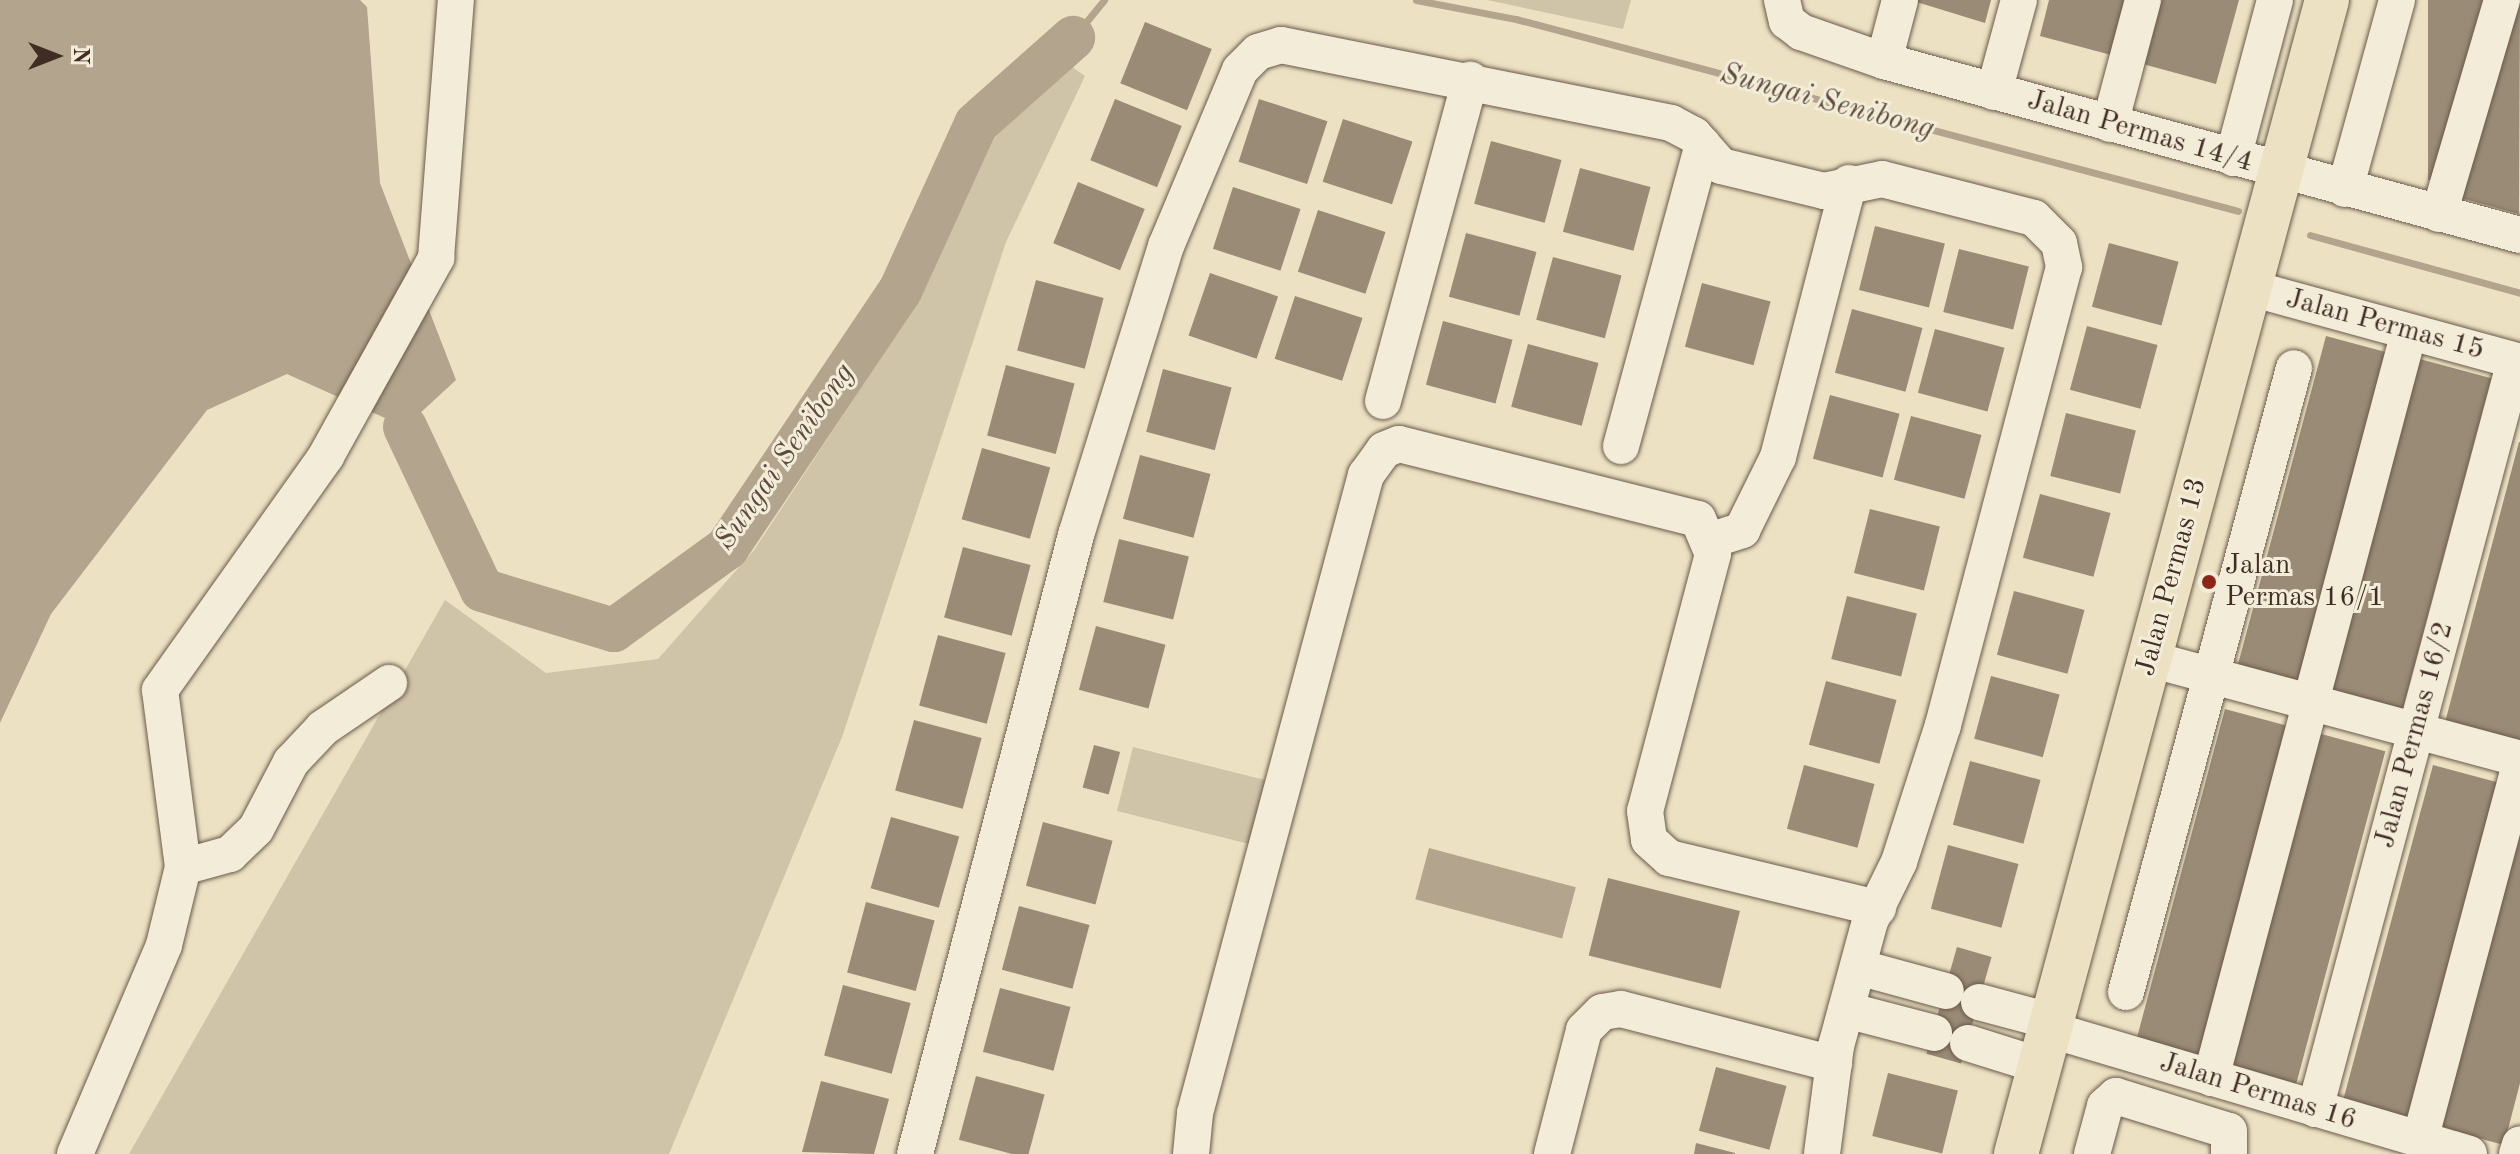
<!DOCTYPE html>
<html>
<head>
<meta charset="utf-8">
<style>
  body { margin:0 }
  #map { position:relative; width:2520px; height:1154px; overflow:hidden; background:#ece2c3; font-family:"Old Standard TT",serif }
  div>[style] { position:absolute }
  .green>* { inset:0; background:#cfc3a8; transform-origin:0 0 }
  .water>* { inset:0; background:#b2a48d; transform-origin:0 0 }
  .stream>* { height:7px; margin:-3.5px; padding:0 3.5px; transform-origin:3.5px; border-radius:3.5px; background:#b2a48d }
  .river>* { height:44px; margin:-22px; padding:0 22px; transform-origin:22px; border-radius:22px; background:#b2a48d }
  .building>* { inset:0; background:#998b76; transform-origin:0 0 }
  .roads { filter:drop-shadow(0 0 2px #6b5a4b) drop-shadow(0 0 2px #6b5a4b) }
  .minor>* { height:36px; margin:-18px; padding:0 18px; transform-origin:18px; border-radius:18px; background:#f3ecd8 }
  .major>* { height:44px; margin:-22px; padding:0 22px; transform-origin:22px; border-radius:22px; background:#ece2c3 }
  .dots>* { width:22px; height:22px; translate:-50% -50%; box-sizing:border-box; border:4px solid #f3ecd8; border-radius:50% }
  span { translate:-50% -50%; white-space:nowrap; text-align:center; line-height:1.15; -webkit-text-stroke:6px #f3ecd8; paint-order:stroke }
  .street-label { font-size:28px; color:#402d23 }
  .poi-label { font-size:28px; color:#402d23 }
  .left { translate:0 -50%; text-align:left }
  .water-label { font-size:30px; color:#5c4b3e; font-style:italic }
  .north { position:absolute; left:16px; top:16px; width:80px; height:80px; -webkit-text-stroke:6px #f3ecd8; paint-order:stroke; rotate:90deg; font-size:22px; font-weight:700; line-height:32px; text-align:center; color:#402d23 }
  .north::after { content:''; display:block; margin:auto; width:28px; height:36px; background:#402d23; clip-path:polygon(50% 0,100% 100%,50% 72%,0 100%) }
</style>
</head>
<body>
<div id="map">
  <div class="green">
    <i style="clip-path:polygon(1487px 0,1631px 0,1623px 29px)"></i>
    <i style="clip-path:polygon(1062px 60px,1085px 76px,1006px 242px,842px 737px,669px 1154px,129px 1154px,445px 600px,546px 673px,658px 659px,754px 550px,915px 306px,990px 132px)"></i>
    <i style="left:1133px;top:747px;width:136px;height:66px;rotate:14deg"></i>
  </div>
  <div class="water">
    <i style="clip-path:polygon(0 0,360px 0,367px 7px,380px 183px,456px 380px,405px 427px,287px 374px,207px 410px,51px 614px,0 723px)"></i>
    <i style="left:1429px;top:848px;width:152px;height:53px;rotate:15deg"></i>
  </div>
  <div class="stream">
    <i style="left:1416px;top:0;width:102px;rotate:10.8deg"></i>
    <i style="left:1516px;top:19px;width:747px;rotate:14.89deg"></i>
    <i style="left:1073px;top:38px;width:49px;rotate:-50.8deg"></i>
    <i style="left:2310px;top:235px;width:218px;rotate:15.4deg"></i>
  </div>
  <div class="river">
    <i style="left:405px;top:427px;width:180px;rotate:64.7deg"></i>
    <i style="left:482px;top:590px;width:138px;rotate:16.9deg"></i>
    <i style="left:614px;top:630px;width:140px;rotate:-36deg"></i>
    <i style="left:727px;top:548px;width:310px;rotate:-56.1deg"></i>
    <i style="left:900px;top:291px;width:183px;rotate:-65.5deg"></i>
    <i style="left:976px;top:124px;width:130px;rotate:-41.6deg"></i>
  </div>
  <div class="building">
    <i style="clip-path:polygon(1910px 0,1991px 0,1985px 23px)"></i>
    <i style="clip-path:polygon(2049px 0,2130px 0,2115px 56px,2040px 36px)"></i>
    <i style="clip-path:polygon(2148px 0,2239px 0,2216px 84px,2132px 61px)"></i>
    <i style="left:2428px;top:0;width:62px;height:180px"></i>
    <i style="clip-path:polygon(2516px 0,2520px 0,2519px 214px,2461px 198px)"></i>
    <i style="left:1145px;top:22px;width:72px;height:66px;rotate:22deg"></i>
    <i style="left:1115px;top:99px;width:72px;height:66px;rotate:22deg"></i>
    <i style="left:1259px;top:99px;width:72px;height:66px;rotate:18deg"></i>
    <i style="left:1343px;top:119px;width:73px;height:66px;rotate:18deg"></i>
    <i style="left:1491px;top:141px;width:73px;height:65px;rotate:15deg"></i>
    <i style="left:1580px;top:168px;width:73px;height:66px;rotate:15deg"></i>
    <i style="left:1078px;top:182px;width:72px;height:66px;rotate:22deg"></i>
    <i style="left:1233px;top:187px;width:71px;height:65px;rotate:18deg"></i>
    <i style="left:1318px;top:210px;width:71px;height:65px;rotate:18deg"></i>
    <i style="left:1875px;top:226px;width:72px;height:66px;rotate:14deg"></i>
    <i style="left:1466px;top:233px;width:73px;height:66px;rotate:15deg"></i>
    <i style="left:2109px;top:243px;width:72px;height:66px;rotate:15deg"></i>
    <i style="left:1959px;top:249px;width:72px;height:65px;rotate:14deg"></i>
    <i style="left:1553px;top:257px;width:71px;height:65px;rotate:15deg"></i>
    <i style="left:1210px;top:273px;width:72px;height:66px;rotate:19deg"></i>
    <i style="left:1036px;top:280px;width:70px;height:73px;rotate:15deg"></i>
    <i style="left:1702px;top:283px;width:71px;height:66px;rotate:15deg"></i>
    <i style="left:1295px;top:296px;width:71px;height:66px;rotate:18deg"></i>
    <i style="left:1852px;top:309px;width:73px;height:66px;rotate:15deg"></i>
    <i style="left:1443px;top:321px;width:72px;height:66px;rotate:15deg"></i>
    <i style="left:2087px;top:326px;width:73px;height:66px;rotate:15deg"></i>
    <i style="left:1935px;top:329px;width:72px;height:66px;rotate:15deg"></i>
    <i style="left:2326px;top:336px;width:78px;height:349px;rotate:15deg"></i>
    <i style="left:1528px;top:344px;width:73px;height:65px;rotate:15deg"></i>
    <i style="left:2416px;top:358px;width:78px;height:350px;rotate:15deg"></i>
    <i style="left:1006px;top:365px;width:71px;height:73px;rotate:15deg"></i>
    <i style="left:1163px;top:369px;width:71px;height:65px;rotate:15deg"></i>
    <i style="left:1830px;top:395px;width:72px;height:66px;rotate:15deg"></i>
    <i style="left:2066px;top:413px;width:72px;height:65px;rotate:14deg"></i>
    <i style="left:1911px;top:416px;width:73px;height:66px;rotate:15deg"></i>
    <i style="clip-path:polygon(2519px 442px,2520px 442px,2520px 740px,2443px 730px)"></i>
    <i style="left:982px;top:448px;width:71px;height:74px;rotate:16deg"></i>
    <i style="left:1140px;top:455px;width:73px;height:66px;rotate:15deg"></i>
    <i style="left:2040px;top:494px;width:73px;height:66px;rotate:15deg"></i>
    <i style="left:1870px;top:509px;width:72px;height:66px;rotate:14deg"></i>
    <i style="left:1119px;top:539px;width:72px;height:65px;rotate:14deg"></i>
    <i style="left:963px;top:547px;width:70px;height:73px;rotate:15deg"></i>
    <i style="left:2014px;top:591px;width:73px;height:66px;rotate:15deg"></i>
    <i style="left:1847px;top:596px;width:72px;height:65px;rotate:14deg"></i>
    <i style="left:1096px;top:626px;width:72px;height:66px;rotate:15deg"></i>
    <i style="left:938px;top:635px;width:70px;height:73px;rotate:15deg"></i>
    <i style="left:1991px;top:676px;width:71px;height:65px;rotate:15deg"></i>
    <i style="left:1826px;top:681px;width:73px;height:66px;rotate:15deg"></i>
    <i style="left:2225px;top:709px;width:78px;height:350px;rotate:15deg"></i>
    <i style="left:914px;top:720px;width:70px;height:73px;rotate:15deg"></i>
    <i style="left:2310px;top:731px;width:78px;height:350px;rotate:15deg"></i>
    <i style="left:1094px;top:745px;width:27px;height:44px;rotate:15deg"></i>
    <i style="left:1970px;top:761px;width:73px;height:66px;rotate:15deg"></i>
    <i style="left:1804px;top:765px;width:73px;height:66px;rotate:15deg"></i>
    <i style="left:2433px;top:765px;width:78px;height:350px;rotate:15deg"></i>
    <i style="clip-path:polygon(2520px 784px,2520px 1083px,2504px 1145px,2429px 1125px)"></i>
    <i style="left:891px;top:817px;width:71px;height:74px;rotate:16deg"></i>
    <i style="left:1043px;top:822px;width:72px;height:66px;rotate:15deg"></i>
    <i style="left:1948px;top:845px;width:73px;height:66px;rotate:15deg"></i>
    <i style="left:1608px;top:878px;width:136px;height:80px;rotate:14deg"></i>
    <i style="left:866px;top:902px;width:71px;height:73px;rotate:15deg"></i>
    <i style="left:1019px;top:906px;width:73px;height:66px;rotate:15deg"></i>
    <i style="left:1957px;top:947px;width:36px;height:111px;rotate:16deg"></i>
    <i style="left:843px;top:985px;width:70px;height:73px;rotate:15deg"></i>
    <i style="left:1000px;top:988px;width:73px;height:66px;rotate:15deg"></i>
    <i style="left:1716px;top:1067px;width:73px;height:66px;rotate:15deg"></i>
    <i style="left:1888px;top:1073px;width:72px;height:65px;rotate:14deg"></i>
    <i style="left:976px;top:1076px;width:71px;height:66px;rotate:15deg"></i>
    <i style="clip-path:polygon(821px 1081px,889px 1099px,874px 1154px,802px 1152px)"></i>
    <i style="clip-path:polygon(1696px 1143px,1735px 1153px,1735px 1154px,1694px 1154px)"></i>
  </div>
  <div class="roads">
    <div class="minor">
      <i style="left:1782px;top:0;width:22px;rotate:77deg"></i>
      <i style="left:1787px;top:21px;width:18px;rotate:38deg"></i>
      <i style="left:1801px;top:32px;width:88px;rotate:19.3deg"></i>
      <i style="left:1884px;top:61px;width:659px;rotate:15.3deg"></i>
      <i style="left:1884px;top:61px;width:63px;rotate:-75.3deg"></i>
      <i style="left:1994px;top:92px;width:95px;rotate:-74.8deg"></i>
      <i style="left:2110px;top:124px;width:128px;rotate:-75.1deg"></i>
      <i style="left:2233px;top:158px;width:163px;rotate:-75.1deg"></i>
      <i style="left:2345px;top:189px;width:196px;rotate:-74.6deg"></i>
      <i style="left:2439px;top:214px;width:223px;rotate:-73.6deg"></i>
      <i style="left:2250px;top:288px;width:280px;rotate:15.3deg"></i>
      <i style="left:1383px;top:401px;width:333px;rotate:-74.8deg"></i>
      <i style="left:1621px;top:446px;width:312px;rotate:-74.8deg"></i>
      <i style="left:1712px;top:540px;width:32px;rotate:-18deg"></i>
      <i style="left:1742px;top:530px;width:81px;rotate:-63.7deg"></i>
      <i style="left:1778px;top:457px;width:283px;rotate:-75.5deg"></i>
      <i style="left:2150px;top:659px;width:383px;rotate:15.1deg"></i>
      <i style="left:183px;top:867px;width:49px;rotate:-15.5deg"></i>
      <i style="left:230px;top:854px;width:36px;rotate:-44deg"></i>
      <i style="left:256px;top:829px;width:76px;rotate:-62.4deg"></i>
      <i style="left:291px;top:762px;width:47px;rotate:-46.7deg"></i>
      <i style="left:323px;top:728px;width:80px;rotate:-34.3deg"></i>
      <i style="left:1858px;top:967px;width:91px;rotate:15.3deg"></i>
      <i style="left:2126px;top:992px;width:646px;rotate:-74.93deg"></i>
      <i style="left:1979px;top:1002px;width:73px;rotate:15deg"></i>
      <i style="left:1846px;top:1010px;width:91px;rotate:14.6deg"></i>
      <i style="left:2048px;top:1029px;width:439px;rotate:16.5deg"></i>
      <i style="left:1968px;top:1043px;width:73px;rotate:17.4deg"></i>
      <i style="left:2211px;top:1078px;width:772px;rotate:-75.14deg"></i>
      <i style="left:2315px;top:1109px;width:774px;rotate:-75.03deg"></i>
      <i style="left:2420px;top:1140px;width:388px;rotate:-75.1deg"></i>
      <i style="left:75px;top:1154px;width:227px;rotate:-66.9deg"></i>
      <i style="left:164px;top:945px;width:80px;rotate:-76.3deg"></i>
      <i style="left:183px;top:867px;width:178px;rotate:-97.4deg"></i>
      <i style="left:160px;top:690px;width:287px;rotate:-54.6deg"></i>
      <i style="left:326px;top:456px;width:227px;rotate:-60.9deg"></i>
      <i style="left:436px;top:258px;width:259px;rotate:-85.6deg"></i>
      <i style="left:915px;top:1154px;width:640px;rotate:-75.42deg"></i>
      <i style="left:1076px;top:535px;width:303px;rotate:-72.7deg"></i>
      <i style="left:1166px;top:246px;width:191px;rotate:-67.2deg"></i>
      <i style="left:1240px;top:70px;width:25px;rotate:-45deg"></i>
      <i style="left:1258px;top:52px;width:24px;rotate:-17deg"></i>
      <i style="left:1281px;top:45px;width:398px;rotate:11.3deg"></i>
      <i style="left:1671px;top:123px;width:26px;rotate:28deg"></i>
      <i style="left:1694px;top:135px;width:41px;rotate:48.9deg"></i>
      <i style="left:1721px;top:166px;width:106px;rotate:13.6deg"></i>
      <i style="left:1824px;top:191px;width:59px;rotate:-11.7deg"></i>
      <i style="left:1882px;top:179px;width:157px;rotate:14.4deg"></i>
      <i style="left:2034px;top:218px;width:35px;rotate:45deg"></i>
      <i style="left:2059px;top:243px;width:25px;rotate:78deg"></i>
      <i style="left:2064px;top:267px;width:474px;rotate:104.8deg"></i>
      <i style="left:1943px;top:725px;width:144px;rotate:107.8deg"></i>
      <i style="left:1899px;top:862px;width:66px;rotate:116.2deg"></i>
      <i style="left:1870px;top:921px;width:130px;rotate:105.2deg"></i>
      <i style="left:1836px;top:1046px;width:109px;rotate:97.4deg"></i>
      <i style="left:1191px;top:1154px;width:41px;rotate:-84.4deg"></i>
      <i style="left:1195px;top:1113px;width:661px;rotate:-75deg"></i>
      <i style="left:1366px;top:475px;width:31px;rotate:-54deg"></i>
      <i style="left:1384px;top:450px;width:16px;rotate:-22deg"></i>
      <i style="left:1399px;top:444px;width:308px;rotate:14.1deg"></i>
      <i style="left:1698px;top:519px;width:38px;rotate:67deg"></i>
      <i style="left:1713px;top:554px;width:266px;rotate:104.8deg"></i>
      <i style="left:1645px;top:811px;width:29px;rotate:82deg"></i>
      <i style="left:1649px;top:840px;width:27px;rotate:42deg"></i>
      <i style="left:1669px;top:858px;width:215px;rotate:13.5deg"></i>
      <i style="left:1552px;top:1154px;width:128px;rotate:-75.5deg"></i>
      <i style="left:1584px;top:1030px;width:25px;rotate:-45deg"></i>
      <i style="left:1602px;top:1012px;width:19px;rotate:-9deg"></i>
      <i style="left:1621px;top:1009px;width:220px;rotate:14.5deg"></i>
      <i style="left:2092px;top:1154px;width:50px;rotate:-74.8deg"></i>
      <i style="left:2105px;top:1106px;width:15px;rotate:-42deg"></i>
      <i style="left:2116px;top:1096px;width:118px;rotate:17.2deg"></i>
      <i style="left:2229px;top:1131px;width:23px;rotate:90deg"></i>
      <i style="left:2517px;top:1154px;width:10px;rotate:-73deg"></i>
    </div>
    <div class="major">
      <i style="left:2016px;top:1154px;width:1195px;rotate:-74.92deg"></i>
    </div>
  </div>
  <div class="dots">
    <i style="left:2209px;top:582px;background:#8f2418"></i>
  </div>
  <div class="street-label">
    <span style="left:2140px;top:132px;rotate:16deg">Jalan Permas 14/4</span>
    <span style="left:2385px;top:325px;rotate:15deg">Jalan Permas 15</span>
    <span style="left:2172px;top:577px;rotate:-75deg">Jalan Permas 13</span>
    <span style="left:2415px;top:735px;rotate:-75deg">Jalan Permas 16/2</span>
    <span style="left:2258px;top:1092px;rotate:17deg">Jalan Permas 16</span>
  </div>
  <div class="poi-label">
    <span class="left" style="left:2225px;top:582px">Jalan<br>Permas 16/1</span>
  </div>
  <div class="water-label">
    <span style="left:1827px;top:102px;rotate:15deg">Sungai Senibong</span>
    <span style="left:785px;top:457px;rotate:-55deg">Sungai Senibong</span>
  </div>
  <div class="north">N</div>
</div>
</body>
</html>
